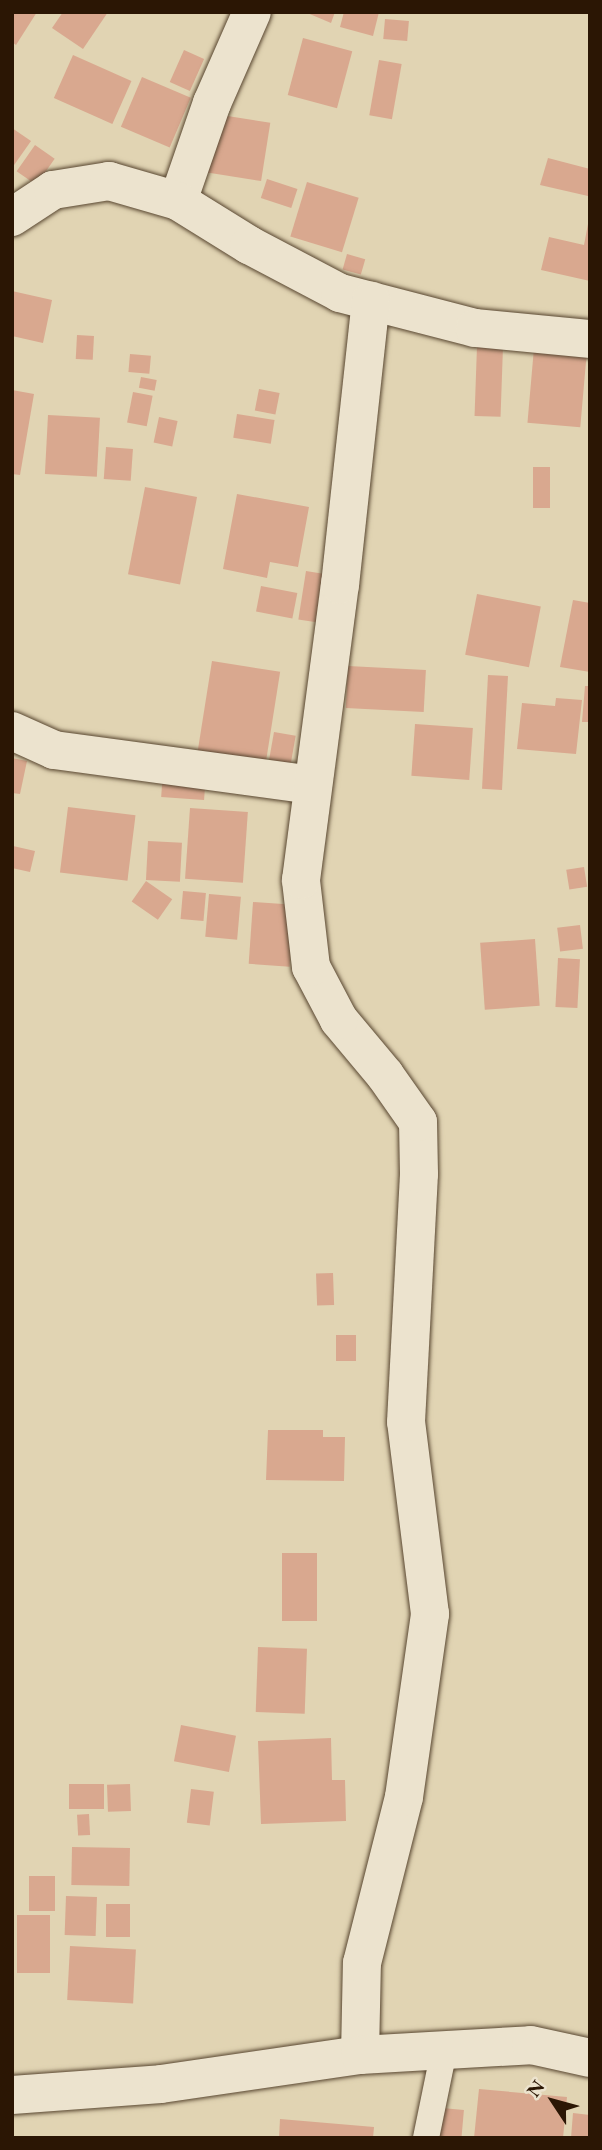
<!DOCTYPE html>
<html>
<head>
<meta charset="utf-8">
<style>
  body { margin:0 }
  #map { position:relative; width:602px; height:2150px; overflow:hidden; background:#e1d4b3; font-family:"EB Garamond",serif }
  div>[style] { position:absolute }
  .building>* { inset:0; background:#d9a88f; transform-origin:0 0 }
  .roads { filter:drop-shadow(0 0 2px #584630) drop-shadow(0 0 2px #584630) }
  .service>* { height:26px; margin:-13px; padding:0 13px; transform-origin:13px; border-radius:13px; background:#ece3ce }
  .minor>* { height:38px; margin:-19px; padding:0 19px; transform-origin:19px; border-radius:19px; background:#ece3ce }
  span { translate:-50% -50%; white-space:nowrap; text-align:center; line-height:1.15; -webkit-text-stroke:7px #ece3ce; paint-order:stroke }
  .frame { position:absolute; inset:0; border:14px solid #2b1604; pointer-events:none }
  .north { position:absolute; left:518px; top:2066px; width:70px; height:70px; -webkit-text-stroke:5px #ece3ce; paint-order:stroke; rotate:306deg; font-size:19px; font-weight:700; line-height:28px; text-align:center; color:#2b1604 }
  .north::after { content:''; display:block; margin:auto; width:24px; height:32px; background:#2b1604; clip-path:polygon(50% 0,100% 100%,50% 72%,0 100%) }
</style>
</head>
<body>
<div id="map">
  <div class="building">
    <i style="clip-path:polygon(12px 12px,37px 12px,16px 45px,12px 42px)"></i>
    <i style="clip-path:polygon(63px 12px,108px 12px,83px 49px,52px 28px)"></i>
    <i style="clip-path:polygon(305px 12px,335px 12px,331px 23px)"></i>
    <i style="clip-path:polygon(344px 12px,379px 12px,373px 36px,340px 27px)"></i>
    <i style="left:385px;top:19px;width:24px;height:20px;rotate:5deg"></i>
    <i style="left:303px;top:38px;width:51px;height:59px;rotate:15deg"></i>
    <i style="left:184px;top:50px;width:22px;height:35px;rotate:24deg"></i>
    <i style="left:73px;top:55px;width:64px;height:47px;rotate:24deg"></i>
    <i style="left:379px;top:60px;width:23px;height:56px;rotate:10deg"></i>
    <i style="left:142px;top:77px;width:53px;height:54px;rotate:23deg"></i>
    <i style="left:215px;top:114px;width:56px;height:59px;rotate:9deg"></i>
    <i style="clip-path:polygon(12px 128px,31px 141px,12px 168px)"></i>
    <i style="left:35px;top:145px;width:24px;height:32px;rotate:35deg"></i>
    <i style="clip-path:polygon(548px 158px,590px 169px,588px 196px,540px 185px)"></i>
    <i style="left:267px;top:179px;width:32px;height:20px;rotate:18deg"></i>
    <i style="left:307px;top:182px;width:54px;height:57px;rotate:17deg"></i>
    <i style="clip-path:polygon(588px 224px,590px 281px,541px 270px,549px 237px,584px 245px)"></i>
    <i style="left:347px;top:254px;width:19px;height:16px;rotate:16deg"></i>
    <i style="clip-path:polygon(12px 291px,52px 300px,43px 343px,12px 336px)"></i>
    <i style="left:77px;top:335px;width:17px;height:24px;rotate:3deg"></i>
    <i style="left:477px;top:346px;width:26px;height:70px;rotate:2deg"></i>
    <i style="left:534px;top:348px;width:53px;height:75px;rotate:5deg"></i>
    <i style="left:130px;top:354px;width:21px;height:18px;rotate:5deg"></i>
    <i style="left:141px;top:377px;width:16px;height:11px;rotate:11deg"></i>
    <i style="left:259px;top:389px;width:21px;height:22px;rotate:11deg"></i>
    <i style="clip-path:polygon(12px 390px,34px 394px,20px 475px,12px 474px)"></i>
    <i style="left:133px;top:392px;width:20px;height:31px;rotate:11deg"></i>
    <i style="left:237px;top:414px;width:38px;height:24px;rotate:9deg"></i>
    <i style="left:48px;top:415px;width:52px;height:59px;rotate:3deg"></i>
    <i style="left:159px;top:417px;width:19px;height:26px;rotate:12deg"></i>
    <i style="left:106px;top:447px;width:27px;height:32px;rotate:4deg"></i>
    <i style="left:533px;top:467px;width:17px;height:41px"></i>
    <i style="left:145px;top:487px;width:53px;height:89px;rotate:11deg"></i>
    <i style="clip-path:polygon(237px 494px,309px 507px,298px 567px,270px 562px,267px 578px,223px 569px)"></i>
    <i style="left:306px;top:571px;width:25px;height:49px;rotate:9deg"></i>
    <i style="left:261px;top:586px;width:37px;height:26px;rotate:11deg"></i>
    <i style="left:477px;top:594px;width:65px;height:62px;rotate:11deg"></i>
    <i style="clip-path:polygon(573px 600px,590px 603px,590px 672px,560px 667px)"></i>
    <i style="left:212px;top:661px;width:69px;height:92px;rotate:9deg"></i>
    <i style="left:348px;top:666px;width:78px;height:42px;rotate:3deg"></i>
    <i style="left:488px;top:675px;width:20px;height:114px;rotate:3deg"></i>
    <i style="clip-path:polygon(585px 686px,590px 686px,590px 722px,582px 722px)"></i>
    <i style="clip-path:polygon(556px 698px,582px 700px,576px 754px,517px 749px,522px 703px,555px 706px)"></i>
    <i style="left:415px;top:724px;width:58px;height:52px;rotate:4deg"></i>
    <i style="left:274px;top:732px;width:22px;height:32px;rotate:10deg"></i>
    <i style="clip-path:polygon(12px 758px,27px 761px,20px 794px,12px 793px)"></i>
    <i style="left:163px;top:771px;width:43px;height:26px;rotate:4deg"></i>
    <i style="left:68px;top:807px;width:68px;height:66px;rotate:7deg"></i>
    <i style="left:190px;top:808px;width:58px;height:71px;rotate:4deg"></i>
    <i style="left:148px;top:841px;width:34px;height:39px;rotate:3deg"></i>
    <i style="clip-path:polygon(13px 846px,35px 851px,30px 872px,12px 868px)"></i>
    <i style="left:584px;top:867px;width:20px;height:18px;rotate:81deg"></i>
    <i style="left:146px;top:881px;width:32px;height:25px;rotate:35deg"></i>
    <i style="left:183px;top:891px;width:23px;height:28px;rotate:5deg"></i>
    <i style="left:209px;top:894px;width:32px;height:43px;rotate:5deg"></i>
    <i style="left:253px;top:902px;width:41px;height:62px;rotate:4deg"></i>
    <i style="left:580px;top:925px;width:24px;height:23px;rotate:83deg"></i>
    <i style="left:535px;top:939px;width:67px;height:55px;rotate:86deg"></i>
    <i style="left:558px;top:958px;width:22px;height:49px;rotate:3deg"></i>
    <i style="left:333px;top:1273px;width:32px;height:17px;rotate:88deg"></i>
    <i style="left:336px;top:1335px;width:20px;height:26px"></i>
    <i style="clip-path:polygon(268px 1430px,323px 1430px,323px 1437px,345px 1437px,344px 1481px,266px 1480px)"></i>
    <i style="left:282px;top:1553px;width:35px;height:68px"></i>
    <i style="left:258px;top:1647px;width:49px;height:65px;rotate:2deg"></i>
    <i style="left:181px;top:1725px;width:56px;height:37px;rotate:11deg"></i>
    <i style="clip-path:polygon(331px 1738px,332px 1780px,345px 1780px,346px 1821px,261px 1824px,258px 1741px)"></i>
    <i style="left:104px;top:1784px;width:25px;height:35px;rotate:90deg"></i>
    <i style="left:130px;top:1784px;width:27px;height:23px;rotate:88deg"></i>
    <i style="left:191px;top:1789px;width:23px;height:34px;rotate:7deg"></i>
    <i style="left:89px;top:1814px;width:21px;height:12px;rotate:87deg"></i>
    <i style="left:72px;top:1847px;width:58px;height:38px;rotate:1deg"></i>
    <i style="left:29px;top:1876px;width:26px;height:35px"></i>
    <i style="left:66px;top:1896px;width:31px;height:39px;rotate:2deg"></i>
    <i style="left:106px;top:1904px;width:24px;height:33px"></i>
    <i style="left:17px;top:1915px;width:33px;height:58px"></i>
    <i style="left:70px;top:1946px;width:66px;height:54px;rotate:3deg"></i>
    <i style="clip-path:polygon(479px 2089px,567px 2097px,563px 2138px,474px 2138px)"></i>
    <i style="left:442px;top:2108px;width:22px;height:30px;rotate:5deg"></i>
    <i style="clip-path:polygon(573px 2113px,590px 2115px,590px 2138px,571px 2138px)"></i>
    <i style="clip-path:polygon(280px 2119px,374px 2127px,373px 2138px,279px 2138px)"></i>
  </div>
  <div class="roads">
    <div class="service">
      <i style="left:426px;top:2138px;width:90px;rotate:-78.4deg"></i>
    </div>
    <div class="minor">
      <i style="left:178px;top:201px;width:104px;rotate:-70.9deg"></i>
      <i style="left:212px;top:103px;width:99px;rotate:-66.3deg"></i>
      <i style="left:12px;top:217px;width:49px;rotate:-33.4deg"></i>
      <i style="left:53px;top:190px;width:57px;rotate:-9.1deg"></i>
      <i style="left:109px;top:181px;width:72px;rotate:16.2deg"></i>
      <i style="left:178px;top:201px;width:84px;rotate:31.8deg"></i>
      <i style="left:249px;top:245px;width:103px;rotate:27.8deg"></i>
      <i style="left:340px;top:293px;width:139px;rotate:14.5deg"></i>
      <i style="left:475px;top:328px;width:116px;rotate:5.5deg"></i>
      <i style="left:12px;top:731px;width:46px;rotate:24.3deg"></i>
      <i style="left:54px;top:750px;width:260px;rotate:7.7deg"></i>
      <i style="left:360px;top:2055px;width:92px;rotate:-88.8deg"></i>
      <i style="left:362px;top:1963px;width:171px;rotate:-75.8deg"></i>
      <i style="left:404px;top:1797px;width:185px;rotate:-81.9deg"></i>
      <i style="left:430px;top:1614px;width:193px;rotate:-97.1deg"></i>
      <i style="left:406px;top:1422px;width:248px;rotate:-87deg"></i>
      <i style="left:419px;top:1174px;width:52px;rotate:-91.1deg"></i>
      <i style="left:418px;top:1122px;width:57px;rotate:-125.1deg"></i>
      <i style="left:385px;top:1075px;width:72px;rotate:-129.9deg"></i>
      <i style="left:339px;top:1020px;width:60px;rotate:-117.8deg"></i>
      <i style="left:311px;top:967px;width:88px;rotate:-96.6deg"></i>
      <i style="left:301px;top:880px;width:298px;rotate:-82.5deg"></i>
      <i style="left:340px;top:585px;width:286px;rotate:-83.8deg"></i>
      <i style="left:12px;top:2095px;width:149px;rotate:-4.2deg"></i>
      <i style="left:161px;top:2084px;width:201px;rotate:-8.3deg"></i>
      <i style="left:360px;top:2055px;width:171px;rotate:-3.3deg"></i>
      <i style="left:531px;top:2045px;width:60px;rotate:12.4deg"></i>
    </div>
  </div>
  <div class="frame"></div>
  <div class="north">N</div>
</div>
</body>
</html>
